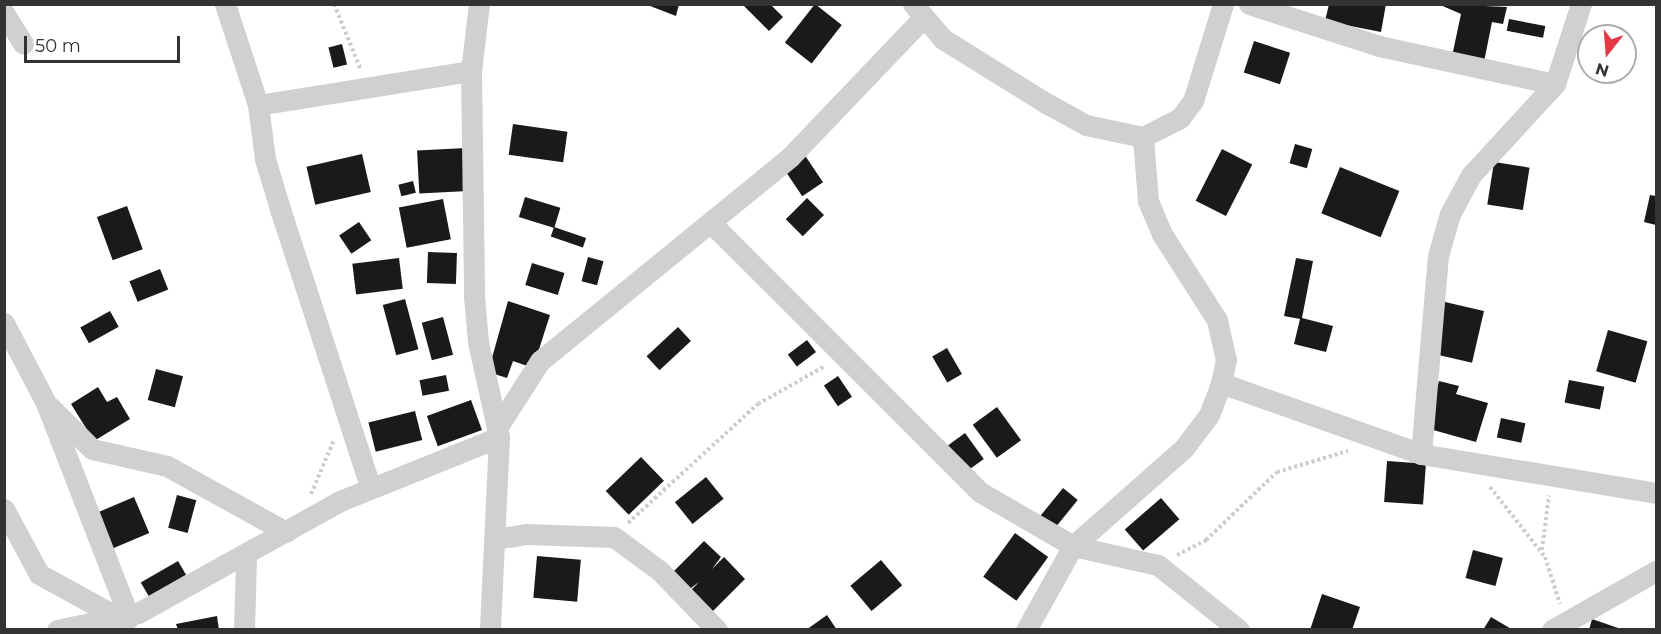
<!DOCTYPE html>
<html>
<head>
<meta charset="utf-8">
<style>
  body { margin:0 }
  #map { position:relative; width:1661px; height:634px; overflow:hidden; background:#fff; font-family:Montserrat,sans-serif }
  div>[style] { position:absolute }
  .building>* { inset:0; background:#1a1a1a; transform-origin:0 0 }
  .path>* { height:4px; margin-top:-2px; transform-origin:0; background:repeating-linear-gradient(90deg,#cdcdcd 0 3px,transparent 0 6px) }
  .street>* { height:21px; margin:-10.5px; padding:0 10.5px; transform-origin:10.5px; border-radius:10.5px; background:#d0d0d0 }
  span { translate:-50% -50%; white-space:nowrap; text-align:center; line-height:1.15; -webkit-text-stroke:6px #fff; paint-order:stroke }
  .frame { position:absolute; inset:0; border:6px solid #333; pointer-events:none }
  .north { position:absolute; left:1577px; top:24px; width:60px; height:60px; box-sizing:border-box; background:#fff; border:2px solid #adadad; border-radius:50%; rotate:197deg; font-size:16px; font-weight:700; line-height:24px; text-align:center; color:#333 }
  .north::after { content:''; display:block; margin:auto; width:21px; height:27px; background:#e63946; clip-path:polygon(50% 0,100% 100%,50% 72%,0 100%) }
  .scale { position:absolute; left:24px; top:36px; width:156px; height:27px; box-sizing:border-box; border:3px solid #333; border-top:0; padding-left:8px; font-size:18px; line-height:21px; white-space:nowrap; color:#333; -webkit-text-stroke:4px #fff; paint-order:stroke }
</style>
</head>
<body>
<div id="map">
  <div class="building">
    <i style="clip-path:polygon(645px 4px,679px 4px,676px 16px)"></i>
    <i style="clip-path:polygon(742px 4px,770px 4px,783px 17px,769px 31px)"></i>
    <i style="left:815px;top:4px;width:34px;height:49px;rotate:38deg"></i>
    <i style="clip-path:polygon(1329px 4px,1386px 4px,1381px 32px,1325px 21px)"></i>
    <i style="clip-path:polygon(1438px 4px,1507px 7px,1503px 24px,1492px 22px,1483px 67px,1451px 61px,1461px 14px)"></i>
    <i style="left:1509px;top:19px;width:37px;height:12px;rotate:11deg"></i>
    <i style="left:1254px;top:41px;width:38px;height:33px;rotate:18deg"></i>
    <i style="left:342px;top:44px;width:21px;height:14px;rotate:76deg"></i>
    <i style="left:513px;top:124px;width:55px;height:31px;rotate:8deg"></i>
    <i style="left:1295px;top:144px;width:18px;height:20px;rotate:16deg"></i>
    <i style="left:466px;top:148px;width:43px;height:49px;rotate:87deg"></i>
    <i style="left:1222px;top:149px;width:34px;height:58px;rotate:27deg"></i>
    <i style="left:362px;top:154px;width:39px;height:57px;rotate:77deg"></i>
    <i style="left:804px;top:154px;width:34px;height:25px;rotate:56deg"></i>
    <i style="left:1494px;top:162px;width:36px;height:43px;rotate:9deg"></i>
    <i style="left:1340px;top:167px;width:64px;height:50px;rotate:22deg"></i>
    <i style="left:413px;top:181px;width:12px;height:15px;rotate:76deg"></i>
    <i style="clip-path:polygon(1650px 195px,1656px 196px,1656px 225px,1644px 222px)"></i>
    <i style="left:525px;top:197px;width:37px;height:21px;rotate:17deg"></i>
    <i style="left:807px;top:198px;width:24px;height:30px;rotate:45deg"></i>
    <i style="left:443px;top:199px;width:41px;height:45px;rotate:79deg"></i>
    <i style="left:127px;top:206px;width:46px;height:32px;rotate:70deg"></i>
    <i style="left:359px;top:222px;width:22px;height:24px;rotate:56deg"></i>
    <i style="left:554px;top:227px;width:34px;height:10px;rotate:19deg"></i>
    <i style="left:428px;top:252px;width:29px;height:31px;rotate:2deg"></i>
    <i style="left:588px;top:257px;width:16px;height:25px;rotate:15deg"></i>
    <i style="left:399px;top:258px;width:31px;height:47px;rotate:83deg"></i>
    <i style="clip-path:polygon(1296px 258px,1313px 261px,1302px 318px,1333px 326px,1326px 352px,1294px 344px,1300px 319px,1284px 316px)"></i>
    <i style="left:532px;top:263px;width:34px;height:23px;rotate:17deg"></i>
    <i style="left:160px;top:269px;width:22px;height:33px;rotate:68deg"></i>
    <i style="left:405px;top:299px;width:52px;height:23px;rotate:75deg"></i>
    <i style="clip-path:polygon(508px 301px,550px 315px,533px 368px,513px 361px,507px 378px,488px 372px)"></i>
    <i style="left:1445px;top:302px;width:40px;height:53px;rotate:13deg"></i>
    <i style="left:110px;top:311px;width:18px;height:34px;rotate:61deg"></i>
    <i style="left:443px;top:317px;width:39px;height:22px;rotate:75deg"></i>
    <i style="left:678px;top:327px;width:19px;height:43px;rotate:47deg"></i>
    <i style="left:1608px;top:330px;width:41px;height:43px;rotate:16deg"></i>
    <i style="left:807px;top:340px;width:15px;height:24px;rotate:53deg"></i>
    <i style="left:947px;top:348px;width:30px;height:17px;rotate:60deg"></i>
    <i style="left:156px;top:369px;width:28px;height:32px;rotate:15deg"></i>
    <i style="left:446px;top:375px;width:16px;height:27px;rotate:79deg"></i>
    <i style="left:838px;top:376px;width:25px;height:17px;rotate:56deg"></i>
    <i style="left:1569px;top:380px;width:36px;height:23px;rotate:11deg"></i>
    <i style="clip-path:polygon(1439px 381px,1459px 386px,1456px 394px,1488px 403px,1476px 442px,1426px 428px)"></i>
    <i style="clip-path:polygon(98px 387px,107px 402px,117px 397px,130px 419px,94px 441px,71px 404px)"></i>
    <i style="left:471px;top:400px;width:32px;height:47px;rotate:70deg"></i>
    <i style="left:997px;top:407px;width:41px;height:30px;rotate:54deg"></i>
    <i style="left:415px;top:411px;width:30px;height:48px;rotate:76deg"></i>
    <i style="left:1501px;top:418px;width:25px;height:20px;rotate:12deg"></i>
    <i style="left:965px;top:433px;width:32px;height:25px;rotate:54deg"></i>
    <i style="left:641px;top:457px;width:33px;height:49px;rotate:46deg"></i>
    <i style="left:1387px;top:461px;width:39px;height:41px;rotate:4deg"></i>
    <i style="left:706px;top:477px;width:28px;height:40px;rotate:51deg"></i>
    <i style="left:1063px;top:488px;width:19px;height:40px;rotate:39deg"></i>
    <i style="left:177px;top:495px;width:20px;height:34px;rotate:15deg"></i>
    <i style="left:134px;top:497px;width:39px;height:41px;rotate:67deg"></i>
    <i style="left:1161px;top:498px;width:28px;height:48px;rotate:49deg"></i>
    <i style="left:1015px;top:533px;width:41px;height:54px;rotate:36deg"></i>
    <i style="clip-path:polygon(704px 541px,721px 557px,712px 569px,724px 557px,745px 579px,710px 614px,688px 593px,699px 582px,687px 591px,670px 575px)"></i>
    <i style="left:1473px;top:550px;width:31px;height:29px;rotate:15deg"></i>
    <i style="left:537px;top:556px;width:44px;height:42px;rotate:5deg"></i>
    <i style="left:881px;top:560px;width:33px;height:40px;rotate:50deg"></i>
    <i style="left:178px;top:561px;width:16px;height:43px;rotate:60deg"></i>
    <i style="clip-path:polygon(1322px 594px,1360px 607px,1352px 630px,1310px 630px)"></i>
    <i style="clip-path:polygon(827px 615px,837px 630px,806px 630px)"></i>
    <i style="clip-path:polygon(217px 616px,219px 630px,178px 630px,176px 624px)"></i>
    <i style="clip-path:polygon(1491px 617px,1513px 630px,1483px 630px)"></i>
    <i style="clip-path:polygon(1592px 619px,1621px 629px,1621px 630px,1589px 630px)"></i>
  </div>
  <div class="path">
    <i style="left:334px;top:4px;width:71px;rotate:67.8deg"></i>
    <i style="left:1490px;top:487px;width:89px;rotate:51.8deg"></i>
    <i style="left:1545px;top:557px;width:49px;rotate:72.3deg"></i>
    <i style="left:311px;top:494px;width:59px;rotate:-66.9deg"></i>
    <i style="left:628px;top:523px;width:176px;rotate:-42.5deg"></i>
    <i style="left:758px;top:404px;width:77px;rotate:-29.6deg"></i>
    <i style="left:1542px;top:550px;width:55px;rotate:-82.7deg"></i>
    <i style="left:1177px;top:555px;width:33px;rotate:-27deg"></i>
    <i style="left:1206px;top:540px;width:98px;rotate:-43.8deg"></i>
    <i style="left:1277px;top:472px;width:74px;rotate:-16.5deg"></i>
  </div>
  <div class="street">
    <i style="left:225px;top:4px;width:106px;rotate:71.9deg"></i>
    <i style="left:258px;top:105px;width:54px;rotate:82.6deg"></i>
    <i style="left:265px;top:159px;width:55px;rotate:73.2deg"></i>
    <i style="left:281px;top:212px;width:288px;rotate:72deg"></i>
    <i style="left:479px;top:4px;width:67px;rotate:96.8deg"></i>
    <i style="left:471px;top:71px;width:225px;rotate:89.2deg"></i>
    <i style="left:474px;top:296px;width:46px;rotate:85deg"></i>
    <i style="left:478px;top:342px;width:97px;rotate:77.5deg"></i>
    <i style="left:499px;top:437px;width:193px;rotate:92.7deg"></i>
    <i style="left:913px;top:4px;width:46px;rotate:49.4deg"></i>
    <i style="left:943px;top:39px;width:121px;rotate:31.9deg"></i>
    <i style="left:1046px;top:103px;width:46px;rotate:28.8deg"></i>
    <i style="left:1086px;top:125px;width:58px;rotate:11.9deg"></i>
    <i style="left:1143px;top:137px;width:42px;rotate:-27.2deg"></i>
    <i style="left:1180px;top:118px;width:21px;rotate:-53deg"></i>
    <i style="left:1193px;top:101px;width:102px;rotate:-72.8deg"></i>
    <i style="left:1249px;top:4px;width:137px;rotate:17.9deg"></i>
    <i style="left:1379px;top:46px;width:180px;rotate:12.2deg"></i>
    <i style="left:4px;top:13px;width:36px;rotate:58deg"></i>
    <i style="left:258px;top:105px;width:216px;rotate:-9.1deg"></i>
    <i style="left:713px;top:225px;width:378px;rotate:45deg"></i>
    <i style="left:980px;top:492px;width:108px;rotate:30.1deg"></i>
    <i style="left:1073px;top:546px;width:87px;rotate:12.6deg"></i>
    <i style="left:1158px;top:565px;width:104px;rotate:38.7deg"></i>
    <i style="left:4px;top:323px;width:90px;rotate:62.3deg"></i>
    <i style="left:46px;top:403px;width:230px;rotate:68.8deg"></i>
    <i style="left:1221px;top:383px;width:212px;rotate:19.5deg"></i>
    <i style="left:1421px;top:454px;width:238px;rotate:9.4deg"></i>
    <i style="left:50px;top:407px;width:59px;rotate:45deg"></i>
    <i style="left:92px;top:449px;width:77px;rotate:12.8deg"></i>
    <i style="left:167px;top:466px;width:136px;rotate:29deg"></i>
    <i style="left:497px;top:428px;width:80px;rotate:-57.3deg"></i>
    <i style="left:540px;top:361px;width:323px;rotate:-39.2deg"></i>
    <i style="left:790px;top:157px;width:192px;rotate:-46.3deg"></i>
    <i style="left:1421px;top:454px;width:199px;rotate:-85.1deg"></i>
    <i style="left:1438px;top:256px;width:44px;rotate:-74.1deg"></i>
    <i style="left:1450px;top:214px;width:44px;rotate:-61.7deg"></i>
    <i style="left:1471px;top:175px;width:124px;rotate:-47.3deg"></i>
    <i style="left:1555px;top:84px;width:84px;rotate:-72deg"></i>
    <i style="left:4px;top:509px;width:74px;rotate:61.7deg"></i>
    <i style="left:39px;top:574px;width:94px;rotate:28.8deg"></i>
    <i style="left:495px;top:539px;width:31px;rotate:-9deg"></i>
    <i style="left:526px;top:534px;width:88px;rotate:2deg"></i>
    <i style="left:614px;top:537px;width:57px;rotate:36.5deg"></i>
    <i style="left:660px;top:571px;width:82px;rotate:46deg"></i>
    <i style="left:57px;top:630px;width:83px;rotate:-11.9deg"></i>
    <i style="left:138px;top:613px;width:231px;rotate:-29deg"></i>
    <i style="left:340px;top:501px;width:171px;rotate:-21.9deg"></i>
    <i style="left:244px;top:630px;width:73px;rotate:-88.4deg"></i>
    <i style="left:1026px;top:630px;width:96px;rotate:-60.8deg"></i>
    <i style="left:1073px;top:546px;width:148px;rotate:-41.4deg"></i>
    <i style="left:1184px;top:448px;width:41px;rotate:-52.9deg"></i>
    <i style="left:1209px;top:415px;width:34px;rotate:-69deg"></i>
    <i style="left:1221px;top:383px;width:24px;rotate:-78deg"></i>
    <i style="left:1226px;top:360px;width:41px;rotate:-102.7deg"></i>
    <i style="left:1217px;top:320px;width:102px;rotate:-122.6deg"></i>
    <i style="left:1162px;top:234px;width:36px;rotate:-113deg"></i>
    <i style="left:1148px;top:201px;width:64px;rotate:-94.5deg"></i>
    <i style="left:1552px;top:630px;width:120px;rotate:-29.6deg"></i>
  </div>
  <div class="frame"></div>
  <div class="north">N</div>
  <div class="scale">50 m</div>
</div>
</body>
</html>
